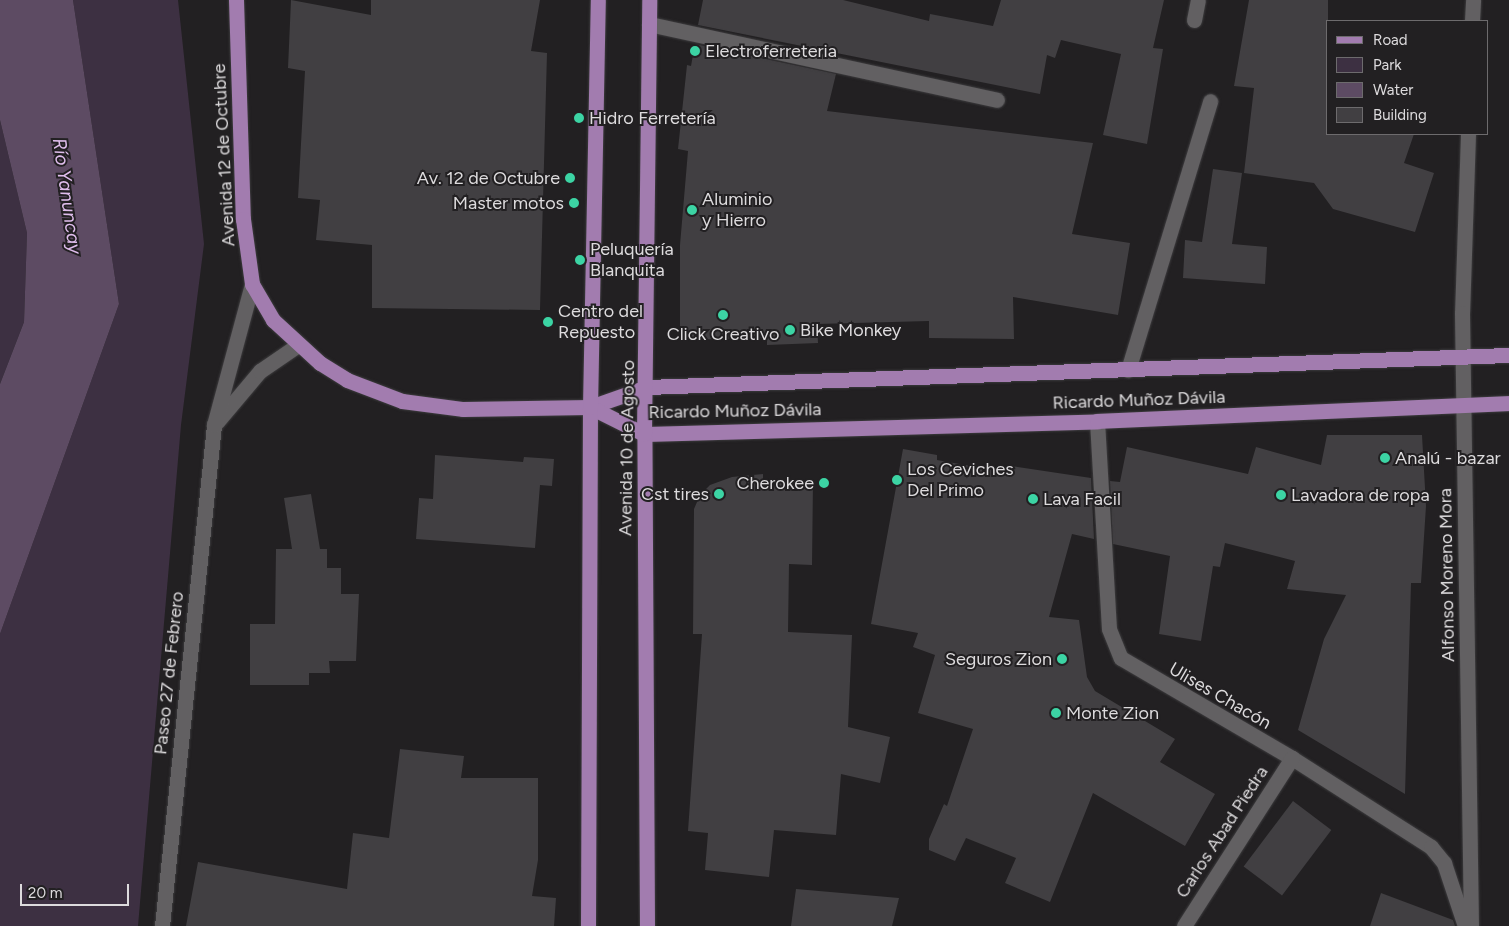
<!DOCTYPE html>
<html>
<head>
<meta charset="utf-8">
<style>
  body { margin:0 }
  #map { position:relative; width:1509px; height:926px; overflow:hidden; background:#222022; font-family:Figtree,sans-serif }
  div>[style] { position:absolute }
  .green>* { inset:0; background:#3d3042 }
  .water>* { inset:0; background:#5d4b63 }
  .building>* { inset:0; background:#413f42; transform-origin:0 0 }
  .roads { filter:drop-shadow(0 0 1px #3d3c3e) drop-shadow(0 0 1px #3d3c3e) }
  .minor>* { height:15px; margin:-7.5px; padding:0 7.5px; transform-origin:7.5px; border-radius:7.5px; background:#626062 }
  .major>* { height:15px; margin:-7.5px; padding:0 7.5px; transform-origin:7.5px; border-radius:7.5px; background:#a27caf }
  .dots>* { width:14px; height:14px; translate:-50% -50%; box-sizing:border-box; border:2px solid #222022; border-radius:50% }
  span { translate:-50% -50%; white-space:nowrap; text-align:center; line-height:1.15; -webkit-text-stroke:4px #222022; paint-order:stroke }
  .poi-label { font-size:18px; color:#dddbdd }
  .left { translate:0 -50%; text-align:left }
  .right { translate:-100% -50%; text-align:right }
  .street-label { font-size:18px; color:#dddbdd }
  .water-label { font-size:19px; color:#dfbdec; font-style:italic }
  .legend { position:absolute; left:1326px; top:20px; width:162px; height:115px; box-sizing:border-box; background:#222022; border:1px solid #6d6b6d; margin:0; padding:6px 9px; list-style:none; font-size:15px; color:#dddbdd }
  .legend li { display:flex; align-items:center; gap:10px; height:25px }
  .legend b { width:25px; border:1px solid #6d6b6d }
  .scale { position:absolute; left:20px; top:884px; width:109px; height:22px; box-sizing:border-box; border:2px solid #dddbdd; border-top:0; padding-left:6px; font-size:15px; line-height:18px; white-space:nowrap; color:#dddbdd; -webkit-text-stroke:4px #222022; paint-order:stroke }
</style>
</head>
<body>
<div id="map">
  <div class="green">
    <i style="clip-path:polygon(73px 0,178px 0,204px 244px,181px 425px,138px 926px,0 926px,0 634px,119px 304px)"></i>
    <i style="clip-path:polygon(0 120px,27px 233px,24px 322px,0 384px)"></i>
  </div>
  <div class="water">
    <i style="clip-path:polygon(0 0,73px 0,119px 304px,0 634px,0 384px,24px 322px,27px 233px,0 120px)"></i>
  </div>
  <div class="building">
    <i style="clip-path:polygon(291px 0,371px 15px,371px 0,540px 0,531px 51px,547px 53px,540px 310px,372px 308px,372px 245px,316px 240px,320px 200px,298px 198px,305px 71px,288px 68px)"></i>
    <i style="clip-path:polygon(703px 0,843px 0,929px 21px,930px 14px,993px 26px,1001px 0,1164px 0,1153px 48px,1163px 49px,1147px 144px,1103px 135px,1121px 54px,1061px 40px,1055px 58px,1047px 55px,1040px 94px,698px 25px)"></i>
    <i style="clip-path:polygon(1249px 0,1328px 0,1328px 134px,1414px 134px,1404px 163px,1434px 173px,1415px 232px,1333px 209px,1314px 183px,1244px 173px,1254px 88px,1234px 86px)"></i>
    <i style="clip-path:polygon(695px 44px,836px 74px,827px 111px,1093px 143px,1072px 234px,1130px 243px,1118px 315px,1013px 297px,1014px 339px,929px 338px,929px 321px,817px 324px,818px 343px,767px 345px,767px 338px,680px 340px,680px 245px,688px 151px,678px 149px,687px 65px,691px 66px)"></i>
    <i style="clip-path:polygon(1213px 169px,1242px 173px,1232px 244px,1267px 247px,1265px 284px,1183px 278px,1185px 240px,1202px 242px)"></i>
    <i style="clip-path:polygon(1327px 435px,1422px 435px,1426px 506px,1421px 583px,1411px 583px,1405px 794px,1298px 730px,1324px 639px,1346px 595px,1287px 589px,1295px 561px,1225px 543px,1220px 567px,1213px 566px,1201px 641px,1159px 634px,1170px 556px,1113px 544px,1110px 481px,1120px 482px,1127px 447px,1248px 474px,1256px 447px,1321px 465px)"></i>
    <i style="clip-path:polygon(903px 449px,937px 455px,937px 460px,1010px 473px,1011px 466px,1091px 478px,1094px 539px,1072px 534px,1049px 617px,1079px 620px,1087px 677px,1095px 691px,1175px 739px,1160px 762px,1215px 794px,1185px 846px,1093px 793px,1050px 902px,1005px 883px,1016px 858px,966px 838px,955px 861px,929px 850px,929px 839px,944px 804px,947px 806px,973px 729px,918px 713px,935px 655px,913px 647px,918px 633px,871px 624px)"></i>
    <i style="clip-path:polygon(435px 455px,523px 462px,524px 457px,554px 459px,552px 486px,540px 485px,535px 548px,416px 539px,419px 498px,433px 499px)"></i>
    <i style="clip-path:polygon(763px 474px,763px 481px,813px 482px,812px 565px,789px 564px,788px 632px,852px 635px,848px 727px,890px 737px,880px 783px,841px 774px,836px 835px,774px 830px,769px 877px,705px 870px,708px 833px,688px 831px,702px 634px,693px 634px,694px 509px,700px 495px,710px 485px,732px 477px)"></i>
    <i style="clip-path:polygon(311px 494px,320px 549px,327px 549px,327px 568px,341px 568px,341px 594px,359px 594px,356px 661px,329px 661px,330px 673px,309px 673px,309px 685px,250px 685px,250px 624px,275px 624px,276px 549px,292px 549px,284px 498px)"></i>
    <i style="clip-path:polygon(400px 749px,464px 756px,461px 778px,538px 778px,538px 860px,532px 896px,556px 898px,554px 926px,186px 926px,198px 862px,347px 889px,353px 833px,389px 838px)"></i>
    <i style="left:1293px;top:801px;width:48px;height:82px;rotate:37deg"></i>
    <i style="clip-path:polygon(796px 889px,899px 898px,892px 926px,791px 926px)"></i>
    <i style="clip-path:polygon(1381px 893px,1453px 920px,1455px 926px,1370px 926px)"></i>
  </div>
  <div class="roads">
    <div class="minor">
      <i style="left:1194px;top:20px;width:20px;rotate:-79deg"></i>
      <i style="left:1472px;top:21px;width:21px;rotate:-87deg"></i>
      <i style="left:649px;top:24px;width:356px;rotate:12.3deg"></i>
      <i style="left:1468px;top:134px;width:179px;rotate:91.9deg"></i>
      <i style="left:1462px;top:313px;width:613px;rotate:89.16deg"></i>
      <i style="left:1128px;top:370px;width:281px;rotate:-73deg"></i>
      <i style="left:1097px;top:421px;width:208px;rotate:86.7deg"></i>
      <i style="left:1109px;top:629px;width:31px;rotate:68deg"></i>
      <i style="left:1121px;top:658px;width:198px;rotate:30.3deg"></i>
      <i style="left:1292px;top:758px;width:165px;rotate:32.6deg"></i>
      <i style="left:1431px;top:847px;width:21px;rotate:51deg"></i>
      <i style="left:1444px;top:863px;width:66px;rotate:71.6deg"></i>
      <i style="left:217px;top:422px;width:67px;rotate:-49.9deg"></i>
      <i style="left:260px;top:371px;width:46px;rotate:-34.4deg"></i>
      <i style="left:162px;top:926px;width:504px;rotate:-84.07deg"></i>
      <i style="left:214px;top:425px;width:146px;rotate:-74.9deg"></i>
      <i style="left:1184px;top:926px;width:200px;rotate:-57.3deg"></i>
    </div>
    <div class="major">
      <i style="left:236px;top:0;width:219px;rotate:88.2deg"></i>
      <i style="left:243px;top:219px;width:66px;rotate:82.1deg"></i>
      <i style="left:252px;top:284px;width:42px;rotate:59.7deg"></i>
      <i style="left:273px;top:320px;width:64px;rotate:42.5deg"></i>
      <i style="left:320px;top:363px;width:32px;rotate:32deg"></i>
      <i style="left:347px;top:380px;width:59px;rotate:20.9deg"></i>
      <i style="left:402px;top:401px;width:62px;rotate:7.5deg"></i>
      <i style="left:463px;top:409px;width:127px;rotate:-0.9deg"></i>
      <i style="left:590px;top:407px;width:60px;rotate:-19.3deg"></i>
      <i style="left:647px;top:387px;width:863px;rotate:-2.13deg"></i>
      <i style="left:590px;top:407px;width:60px;rotate:26.6deg"></i>
      <i style="left:644px;top:434px;width:453px;rotate:-1.6deg"></i>
      <i style="left:1097px;top:421px;width:412px;rotate:-2.5deg"></i>
      <i style="left:588px;top:926px;width:519px;rotate:-89.78deg"></i>
      <i style="left:590px;top:407px;width:407px;rotate:-88.9deg"></i>
      <i style="left:647px;top:926px;width:492px;rotate:-90.3deg"></i>
      <i style="left:644px;top:434px;width:434px;rotate:-89.3deg"></i>
    </div>
  </div>
  <div class="dots">
    <i style="left:695px;top:51px;background:#3cd4a4"></i>
    <i style="left:579px;top:118px;background:#3cd4a4"></i>
    <i style="left:570px;top:178px;background:#3cd4a4"></i>
    <i style="left:574px;top:203px;background:#3cd4a4"></i>
    <i style="left:692px;top:210px;background:#3cd4a4"></i>
    <i style="left:580px;top:260px;background:#3cd4a4"></i>
    <i style="left:723px;top:315px;background:#3cd4a4"></i>
    <i style="left:548px;top:322px;background:#3cd4a4"></i>
    <i style="left:790px;top:330px;background:#3cd4a4"></i>
    <i style="left:1385px;top:458px;background:#3cd4a4"></i>
    <i style="left:897px;top:480px;background:#3cd4a4"></i>
    <i style="left:824px;top:483px;background:#3cd4a4"></i>
    <i style="left:719px;top:494px;background:#3cd4a4"></i>
    <i style="left:1281px;top:495px;background:#3cd4a4"></i>
    <i style="left:1033px;top:499px;background:#3cd4a4"></i>
    <i style="left:1062px;top:659px;background:#3cd4a4"></i>
    <i style="left:1056px;top:713px;background:#3cd4a4"></i>
  </div>
  <div class="poi-label">
    <span class="left" style="left:705px;top:51px">Electroferreteria</span>
    <span class="left" style="left:589px;top:118px">Hidro Ferretería</span>
    <span class="right" style="left:560px;top:178px">Av. 12 de Octubre</span>
    <span class="left" style="left:702px;top:210px">Aluminio<br>y Hierro</span>
    <span class="right" style="left:564px;top:203px">Master motos</span>
    <span class="left" style="left:590px;top:260px">Peluquería<br>Blanquita</span>
    <span class="left" style="left:558px;top:322px">Centro del<br>Repuesto</span>
    <span class="left" style="left:800px;top:330px">Bike Monkey</span>
    <span style="left:723px;top:334px">Click Creativo</span>
    <span class="left" style="left:1395px;top:458px">Analú - bazar</span>
    <span class="left" style="left:907px;top:480px">Los Ceviches<br>Del Primo</span>
    <span class="right" style="left:814px;top:483px">Cherokee</span>
    <span class="right" style="left:709px;top:494px">Cst tires</span>
    <span class="left" style="left:1291px;top:495px">Lavadora de ropa</span>
    <span class="left" style="left:1043px;top:499px">Lava Facil</span>
    <span class="right" style="left:1052px;top:659px">Seguros Zion</span>
    <span class="left" style="left:1066px;top:713px">Monte Zion</span>
  </div>
  <div class="street-label">
    <span style="left:224px;top:155px;rotate:-93deg">Avenida 12 de Octubre</span>
    <span style="left:1139px;top:400px;rotate:-2deg">Ricardo Muñoz Dávila</span>
    <span style="left:735px;top:411px;rotate:-1deg">Ricardo Muñoz Dávila</span>
    <span style="left:627px;top:448px;rotate:-89deg">Avenida 10 de Agosto</span>
    <span style="left:1447px;top:575px;rotate:-91deg">Alfonso Moreno Mora</span>
    <span style="left:169px;top:673px;rotate:-84deg">Paseo 27 de Febrero</span>
    <span style="left:1220px;top:696px;rotate:30deg">Ulises Chacón</span>
    <span style="left:1222px;top:832px;rotate:-57deg">Carlos Abad Piedra</span>
  </div>
  <div class="water-label">
    <span style="left:67px;top:196px;rotate:82deg">Río Yanuncay</span>
  </div>
  <ul class="legend">
  <li><b style="height:6px;background:#a27caf"></b>Road</li>
  <li><b style="height:14px;background:#3d3042"></b>Park</li>
  <li><b style="height:14px;background:#5d4b63"></b>Water</li>
  <li><b style="height:14px;background:#413f42"></b>Building</li>
  </ul>
  <div class="scale">20 m</div>
</div>
</body>
</html>
